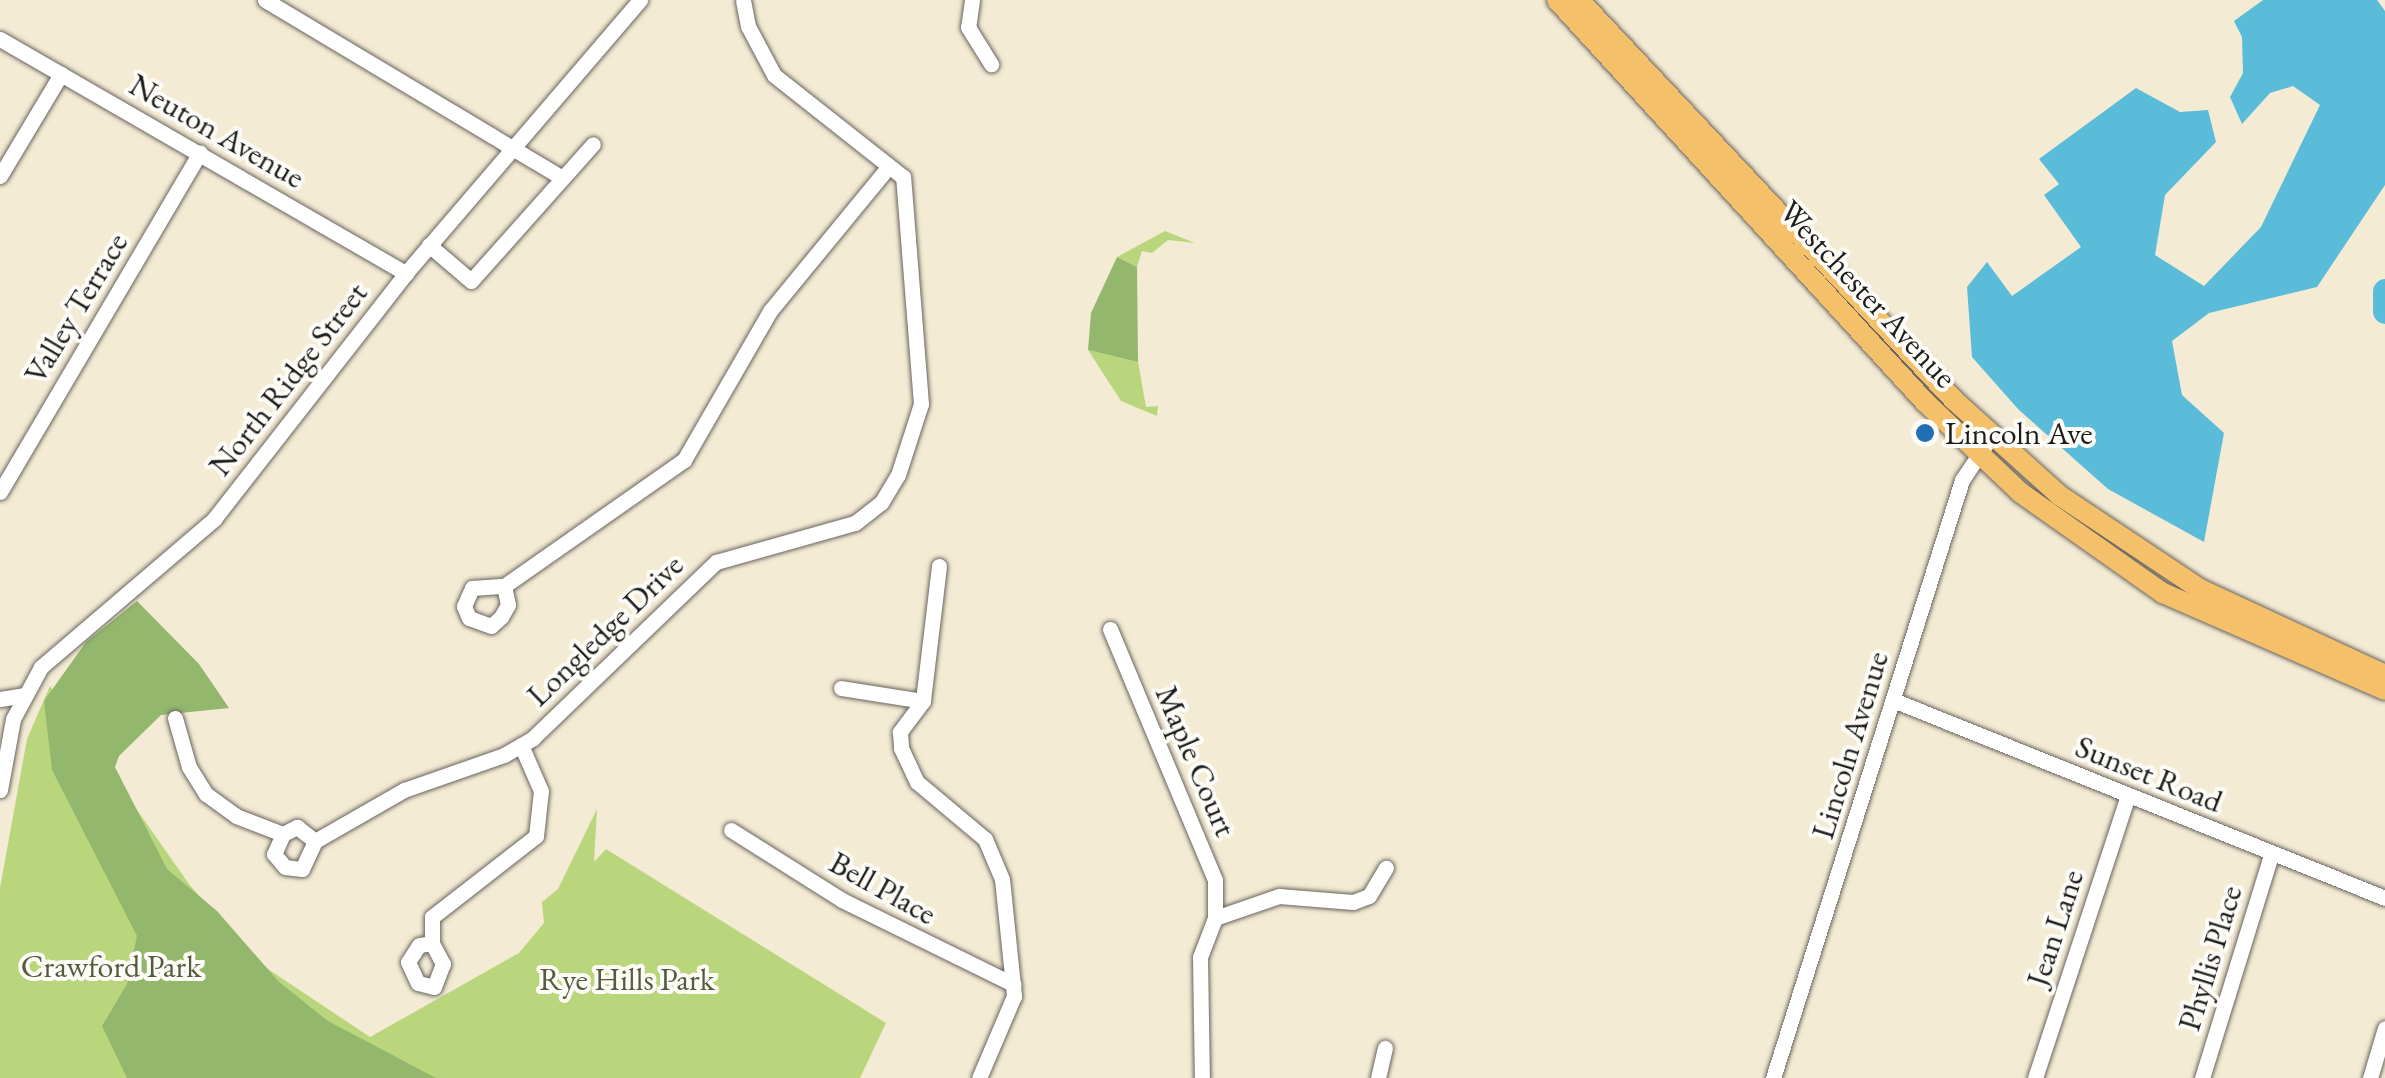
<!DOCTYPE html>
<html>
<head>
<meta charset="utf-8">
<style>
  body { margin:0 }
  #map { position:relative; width:2385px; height:1078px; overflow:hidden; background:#f4ebd5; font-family:"EB Garamond",serif }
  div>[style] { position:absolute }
  .green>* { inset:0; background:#bad67c }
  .forest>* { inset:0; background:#93b76c }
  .water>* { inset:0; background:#5bbcd9 }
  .river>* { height:25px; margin:-12.5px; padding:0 12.5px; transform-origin:12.5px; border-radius:12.5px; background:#5bbcd9 }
  .roads { filter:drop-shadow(0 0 2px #68645d) drop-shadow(0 0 2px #68645d) }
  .minor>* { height:15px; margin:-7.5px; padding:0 7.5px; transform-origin:7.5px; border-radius:7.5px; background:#fff }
  .major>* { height:20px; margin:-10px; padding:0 10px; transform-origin:10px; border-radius:10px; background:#f4c16a }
  .dots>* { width:28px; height:28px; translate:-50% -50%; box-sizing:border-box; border:5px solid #fdfcf7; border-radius:50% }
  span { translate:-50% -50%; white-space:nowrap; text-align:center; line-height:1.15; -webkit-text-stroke:8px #fdfcf7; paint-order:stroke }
  .street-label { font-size:32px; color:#1c1c1c }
  .poi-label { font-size:32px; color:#1c1c1c }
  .left { translate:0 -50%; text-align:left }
  .park-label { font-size:32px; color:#535d3e }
</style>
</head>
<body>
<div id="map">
  <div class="green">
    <i style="clip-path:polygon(1165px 231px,1195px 243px,1168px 240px,1152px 253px,1142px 251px,1137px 267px,1117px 257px)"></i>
    <i style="clip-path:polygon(1088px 350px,1138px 362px,1146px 407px,1158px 406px,1157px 416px,1121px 401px)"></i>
    <i style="clip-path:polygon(50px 686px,189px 884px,253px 959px,370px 1037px,519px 953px,544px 923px,542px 902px,558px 889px,597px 809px,594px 862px,606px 849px,886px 1023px,860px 1078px,0 1078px,0 888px,27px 739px)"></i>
  </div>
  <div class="forest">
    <i style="clip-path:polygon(1117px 257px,1137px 267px,1138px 362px,1088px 350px,1091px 313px)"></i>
    <i style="clip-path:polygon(137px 601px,199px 664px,229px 708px,161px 715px,119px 756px,115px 767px,167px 869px,217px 911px,279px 982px,328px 1021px,436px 1078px,127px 1078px,102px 1026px,127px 984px,137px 936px,52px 770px,44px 701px,86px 642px)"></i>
  </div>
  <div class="water">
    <i style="clip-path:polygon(2263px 0,2377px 0,2385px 11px,2385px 185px,2317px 287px,2209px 313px,2172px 341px,2182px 395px,2224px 433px,2204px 542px,2108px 489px,2018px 409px,1972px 357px,1967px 287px,1987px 262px,2012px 296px,2081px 247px,2044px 195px,2059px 184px,2039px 159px,2136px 88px,2180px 112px,2208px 110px,2216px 142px,2165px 195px,2155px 255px,2204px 286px,2261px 227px,2320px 105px,2293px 86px,2270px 93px,2242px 124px,2230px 97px,2243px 73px,2242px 37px,2234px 21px)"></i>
  </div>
  <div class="river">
    <i style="left:2385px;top:291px;width:20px;rotate:90deg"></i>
  </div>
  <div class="roads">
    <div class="minor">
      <i style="left:265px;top:0;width:346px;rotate:30.9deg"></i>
      <i style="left:972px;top:0;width:27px;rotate:98deg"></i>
      <i style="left:968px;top:27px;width:44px;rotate:58.1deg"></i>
      <i style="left:0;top:39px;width:469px;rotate:30deg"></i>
      <i style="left:0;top:176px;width:119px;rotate:-59.1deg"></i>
      <i style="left:429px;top:245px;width:55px;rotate:40.6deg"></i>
      <i style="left:471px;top:281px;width:183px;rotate:-48.3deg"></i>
      <i style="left:0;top:492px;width:394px;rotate:-59.5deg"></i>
      <i style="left:939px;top:566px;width:136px;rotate:96.8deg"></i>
      <i style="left:923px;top:701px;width:39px;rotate:127deg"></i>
      <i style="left:900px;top:732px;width:16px;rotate:86deg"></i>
      <i style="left:901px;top:748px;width:38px;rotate:65deg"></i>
      <i style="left:917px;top:782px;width:89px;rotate:40deg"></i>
      <i style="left:985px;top:839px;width:43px;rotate:67deg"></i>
      <i style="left:1002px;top:879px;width:118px;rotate:84.1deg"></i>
      <i style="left:1014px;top:996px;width:89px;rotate:113.1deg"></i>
      <i style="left:504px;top:586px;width:19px;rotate:78deg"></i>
      <i style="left:508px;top:605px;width:14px;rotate:120deg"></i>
      <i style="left:501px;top:617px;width:13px;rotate:138deg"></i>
      <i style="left:491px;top:626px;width:23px;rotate:-160deg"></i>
      <i style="left:469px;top:618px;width:13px;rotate:-113deg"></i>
      <i style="left:464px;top:606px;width:20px;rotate:-66deg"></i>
      <i style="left:472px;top:588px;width:32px;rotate:-4deg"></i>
      <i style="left:504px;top:586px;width:220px;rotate:-35deg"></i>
      <i style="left:684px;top:460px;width:172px;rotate:-60deg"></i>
      <i style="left:770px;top:311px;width:183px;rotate:-50.6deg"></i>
      <i style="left:1110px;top:629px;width:272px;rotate:67.3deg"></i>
      <i style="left:1215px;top:880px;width:38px;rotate:90deg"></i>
      <i style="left:1215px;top:918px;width:42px;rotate:111deg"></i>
      <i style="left:1200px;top:957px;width:121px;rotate:89.1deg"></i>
      <i style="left:841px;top:688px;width:83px;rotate:9deg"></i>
      <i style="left:0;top:699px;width:24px;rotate:-9deg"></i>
      <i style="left:1893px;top:700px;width:530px;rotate:21.92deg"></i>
      <i style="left:175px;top:718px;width:51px;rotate:74.1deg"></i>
      <i style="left:189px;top:767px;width:32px;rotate:58deg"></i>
      <i style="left:206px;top:794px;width:37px;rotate:36deg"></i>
      <i style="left:236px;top:816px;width:50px;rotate:21deg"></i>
      <i style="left:283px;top:834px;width:16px;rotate:-27deg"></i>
      <i style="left:297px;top:827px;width:23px;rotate:38deg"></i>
      <i style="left:0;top:790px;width:72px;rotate:-79.6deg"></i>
      <i style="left:13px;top:719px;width:59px;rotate:-61.7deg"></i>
      <i style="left:41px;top:667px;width:228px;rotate:-40.5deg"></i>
      <i style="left:214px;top:519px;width:312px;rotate:-52deg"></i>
      <i style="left:406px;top:273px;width:360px;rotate:-49.4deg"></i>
      <i style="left:731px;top:830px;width:131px;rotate:32.2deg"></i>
      <i style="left:842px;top:900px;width:191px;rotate:26.2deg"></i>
      <i style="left:283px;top:834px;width:22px;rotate:114deg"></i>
      <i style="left:274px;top:854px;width:17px;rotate:50deg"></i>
      <i style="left:285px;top:867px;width:17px;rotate:7deg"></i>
      <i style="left:302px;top:869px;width:31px;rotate:-65deg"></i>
      <i style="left:315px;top:841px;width:103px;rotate:-29.8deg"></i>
      <i style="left:404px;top:790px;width:106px;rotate:-19.3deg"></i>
      <i style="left:504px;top:755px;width:34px;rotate:-30deg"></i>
      <i style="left:533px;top:738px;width:254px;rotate:-43.9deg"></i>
      <i style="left:716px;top:562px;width:144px;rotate:-15.7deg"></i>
      <i style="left:855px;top:523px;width:33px;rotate:-38deg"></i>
      <i style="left:881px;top:503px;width:33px;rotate:-59deg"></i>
      <i style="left:898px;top:475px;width:75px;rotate:-72.1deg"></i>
      <i style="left:921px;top:404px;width:228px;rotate:-94.5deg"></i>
      <i style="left:903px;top:177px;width:164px;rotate:-141.7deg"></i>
      <i style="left:774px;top:75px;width:55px;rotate:-118deg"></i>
      <i style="left:748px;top:26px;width:26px;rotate:-101deg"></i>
      <i style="left:1215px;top:918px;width:68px;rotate:-19deg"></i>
      <i style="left:1279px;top:896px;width:74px;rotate:4.6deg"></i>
      <i style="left:1353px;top:902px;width:17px;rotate:-21deg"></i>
      <i style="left:1369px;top:896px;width:33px;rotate:-59deg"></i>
      <i style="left:432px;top:943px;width:13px;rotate:171deg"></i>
      <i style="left:419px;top:945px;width:20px;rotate:123deg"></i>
      <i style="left:408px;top:962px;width:23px;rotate:65deg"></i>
      <i style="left:418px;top:983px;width:16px;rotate:14deg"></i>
      <i style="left:434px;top:987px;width:25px;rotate:-69deg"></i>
      <i style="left:443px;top:964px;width:24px;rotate:-118deg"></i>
      <i style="left:432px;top:943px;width:26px;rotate:-90deg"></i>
      <i style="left:432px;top:917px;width:132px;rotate:-37.9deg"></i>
      <i style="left:536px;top:836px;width:45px;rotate:-83.7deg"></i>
      <i style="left:541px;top:791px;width:50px;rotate:-113.5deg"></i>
      <i style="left:1378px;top:1078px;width:31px;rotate:-77deg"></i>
      <i style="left:1773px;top:1078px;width:627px;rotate:-72.46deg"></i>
      <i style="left:1962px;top:480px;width:54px;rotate:-56.3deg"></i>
      <i style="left:2035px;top:1078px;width:298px;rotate:-71.8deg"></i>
      <i style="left:2202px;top:1078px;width:233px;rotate:-72.8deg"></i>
      <i style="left:2370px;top:1078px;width:52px;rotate:-73.3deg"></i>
    </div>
    <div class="major">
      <i style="left:1557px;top:0;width:545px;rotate:47.53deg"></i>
      <i style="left:1925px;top:402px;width:132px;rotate:43.5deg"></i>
      <i style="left:2021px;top:493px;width:174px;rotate:35.2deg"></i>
      <i style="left:2163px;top:593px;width:242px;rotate:23.6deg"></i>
      <i style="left:1579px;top:0;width:548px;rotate:46.85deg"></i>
      <i style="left:1954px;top:400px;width:142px;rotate:42.1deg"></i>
      <i style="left:2059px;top:495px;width:169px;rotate:33.7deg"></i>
      <i style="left:2200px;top:589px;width:204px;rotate:24.9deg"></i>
    </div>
  </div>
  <div class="dots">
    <i style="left:1925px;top:433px;background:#1f6fb2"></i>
  </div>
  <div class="street-label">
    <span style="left:217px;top:131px;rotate:30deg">Neuton Avenue</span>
    <span style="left:1868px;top:294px;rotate:47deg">Westchester Avenue</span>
    <span style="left:76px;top:308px;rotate:-59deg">Valley Terrace</span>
    <span style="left:288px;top:379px;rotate:-52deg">North Ridge Street</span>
    <span style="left:605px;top:630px;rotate:-44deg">Longledge Drive</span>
    <span style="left:1850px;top:745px;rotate:-73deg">Lincoln Avenue</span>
    <span style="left:1196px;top:761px;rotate:67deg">Maple Court</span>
    <span style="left:2149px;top:774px;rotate:22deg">Sunset Road</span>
    <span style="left:883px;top:888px;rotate:29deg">Bell Place</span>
    <span style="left:2055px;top:928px;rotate:-72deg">Jean Lane</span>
    <span style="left:2210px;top:958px;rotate:-73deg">Phyllis Place</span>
  </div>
  <div class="poi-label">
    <span class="left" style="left:1945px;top:433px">Lincoln Ave</span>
  </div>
  <div class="park-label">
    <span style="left:111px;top:966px">Crawford Park</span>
    <span style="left:627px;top:979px">Rye Hills Park</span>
  </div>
</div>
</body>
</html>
